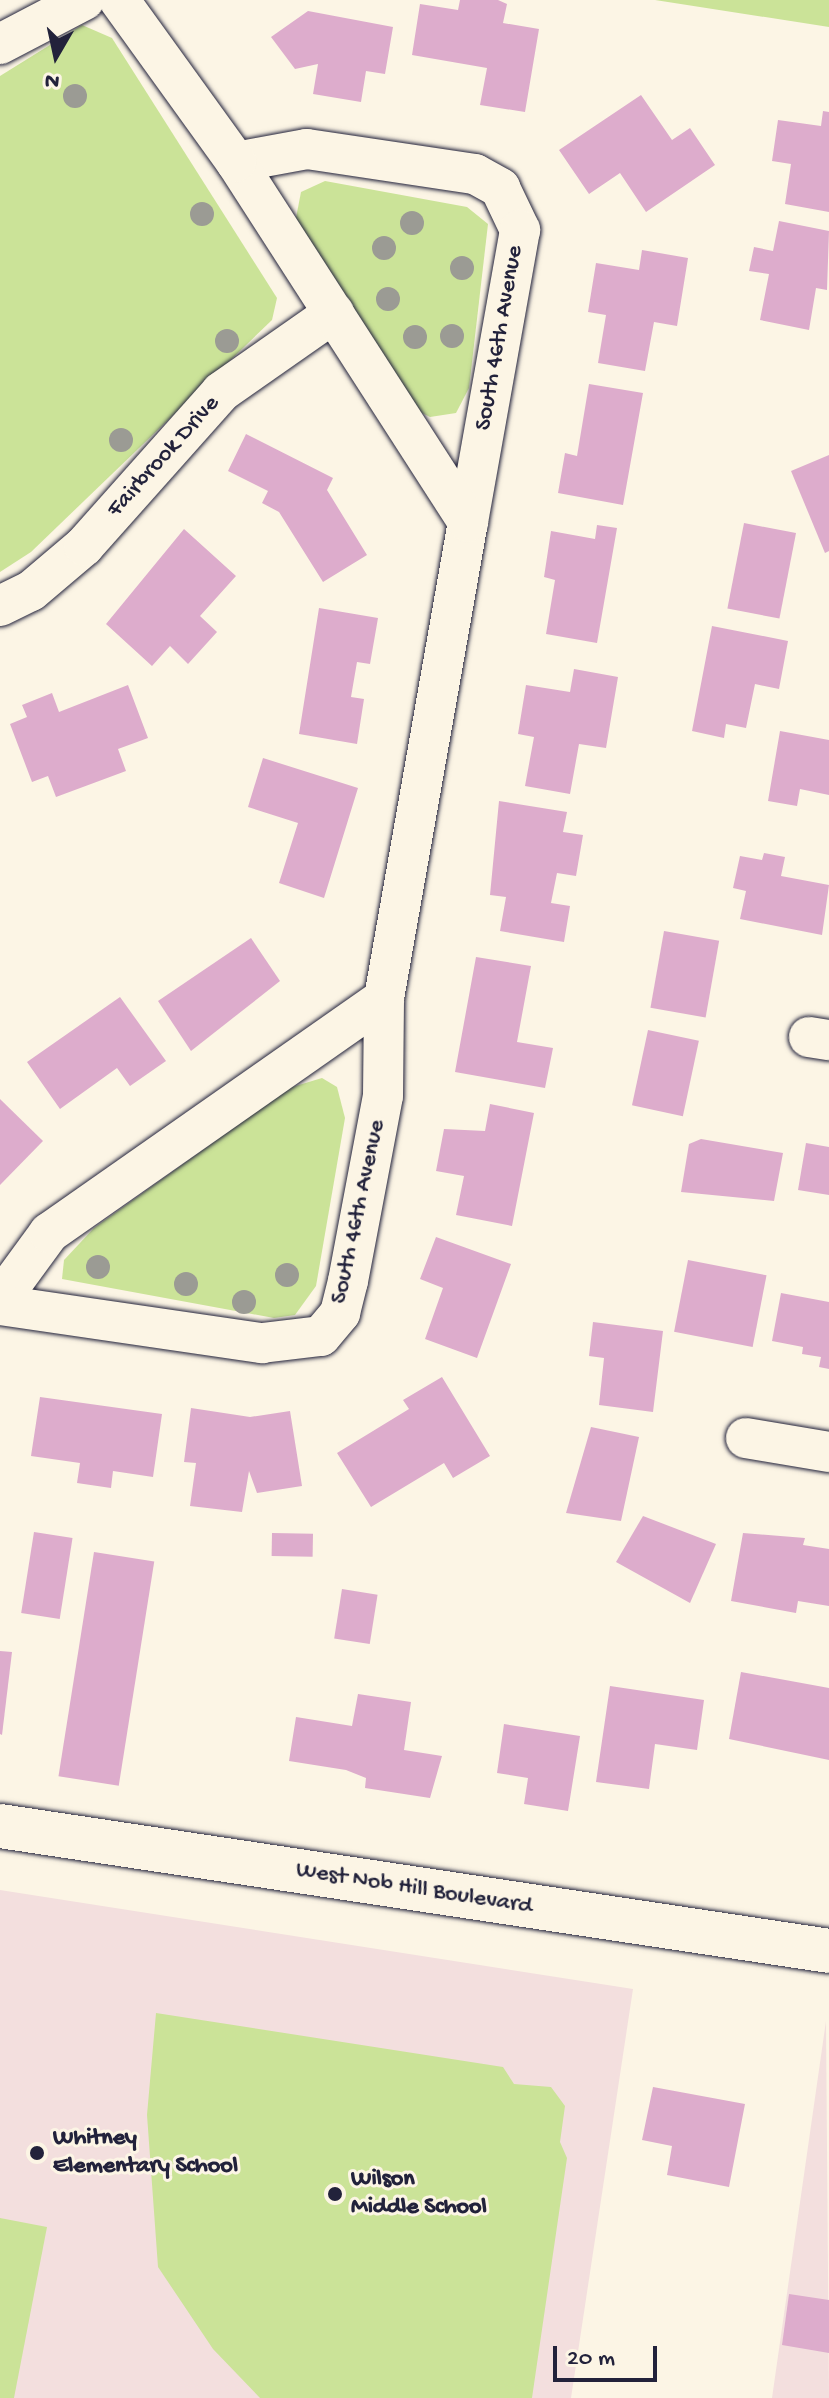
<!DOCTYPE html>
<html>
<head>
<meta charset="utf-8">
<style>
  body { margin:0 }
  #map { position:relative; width:829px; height:2398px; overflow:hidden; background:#fcf5e5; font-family:"Gochi Hand",sans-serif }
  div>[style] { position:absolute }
  .built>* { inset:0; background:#f3dfde }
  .green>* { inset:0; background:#cbe398 }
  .building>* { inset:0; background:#ddaccc; transform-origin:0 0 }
  .roads { filter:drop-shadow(0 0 2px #22223b) drop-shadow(0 0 2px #22223b) }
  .minor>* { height:40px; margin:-20px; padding:0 20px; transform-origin:20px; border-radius:20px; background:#fcf5e5 }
  .major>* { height:44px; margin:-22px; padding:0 22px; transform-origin:22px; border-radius:22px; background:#fcf5e5 }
  .trees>* { width:24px; height:24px; margin:-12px; border-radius:50%; background:#9b9b94 }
  .dots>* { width:22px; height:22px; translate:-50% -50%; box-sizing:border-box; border:4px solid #fcf5e5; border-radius:50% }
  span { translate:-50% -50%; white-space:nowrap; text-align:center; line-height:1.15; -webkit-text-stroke:6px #fcf5e5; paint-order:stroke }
  .street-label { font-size:24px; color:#22223b }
  .poi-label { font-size:24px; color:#22223b; font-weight:700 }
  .left { translate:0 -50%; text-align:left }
  .north { position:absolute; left:16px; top:16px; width:80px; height:80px; -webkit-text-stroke:6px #fcf5e5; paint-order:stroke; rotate:189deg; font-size:22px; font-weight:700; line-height:32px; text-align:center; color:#22223b }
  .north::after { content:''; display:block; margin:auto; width:28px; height:36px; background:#22223b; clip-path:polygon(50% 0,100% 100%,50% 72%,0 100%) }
  .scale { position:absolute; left:553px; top:2346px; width:104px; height:36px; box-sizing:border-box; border:4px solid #22223b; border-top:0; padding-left:10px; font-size:24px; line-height:28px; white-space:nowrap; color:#22223b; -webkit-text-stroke:6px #fcf5e5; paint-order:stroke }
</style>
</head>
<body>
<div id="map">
  <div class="built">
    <i style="clip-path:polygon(0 1890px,633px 1989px,571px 2398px,0 2398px)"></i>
    <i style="clip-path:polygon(826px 2021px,829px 2398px,772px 2398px)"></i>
  </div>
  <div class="green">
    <i style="clip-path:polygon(655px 0,829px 0,829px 27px)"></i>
    <i style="clip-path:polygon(82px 25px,112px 38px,277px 298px,272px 320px,31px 552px,0 572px,0 76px)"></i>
    <i style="clip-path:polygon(325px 181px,467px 207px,488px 224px,469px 388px,456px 413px,430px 417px,414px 409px,295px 223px,301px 192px)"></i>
    <i style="clip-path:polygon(322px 1078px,337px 1087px,345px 1118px,316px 1286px,295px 1315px,274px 1318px,62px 1279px,64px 1260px,94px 1228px,289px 1088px)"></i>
    <i style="clip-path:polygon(156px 2013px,503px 2067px,514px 2084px,551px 2087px,565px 2106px,560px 2142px,567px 2158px,532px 2398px,260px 2398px,213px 2349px,158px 2267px,147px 2115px)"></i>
    <i style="clip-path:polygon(0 2218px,47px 2227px,14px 2398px,0 2398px)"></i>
  </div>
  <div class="building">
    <i style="clip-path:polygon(460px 0,498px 0,507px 4px,503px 23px,539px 29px,525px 112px,480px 105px,487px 68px,412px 55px,420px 4px,458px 10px)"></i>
    <i style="clip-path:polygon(308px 11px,393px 27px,385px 74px,366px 71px,361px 102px,313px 94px,318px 64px,295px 69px,271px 37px)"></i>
    <i style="clip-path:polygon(641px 95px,672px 140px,690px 128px,715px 165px,646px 212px,620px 173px,589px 194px,559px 150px)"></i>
    <i style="clip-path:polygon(823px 111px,829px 112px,829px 212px,785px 204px,791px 164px,772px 161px,778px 120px,821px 126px)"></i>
    <i style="clip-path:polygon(779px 221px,829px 231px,827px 290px,816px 288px,809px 330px,760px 320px,769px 274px,749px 271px,754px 247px,773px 251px)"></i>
    <i style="clip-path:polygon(642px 250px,688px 258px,677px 326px,654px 322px,645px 371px,598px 363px,606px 315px,588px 312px,596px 263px,639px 270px)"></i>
    <i style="clip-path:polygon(589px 384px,643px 393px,623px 505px,558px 493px,565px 453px,577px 456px)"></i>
    <i style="clip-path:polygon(246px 434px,333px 478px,327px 490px,367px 555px,323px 582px,279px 512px,262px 503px,268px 491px,228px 471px)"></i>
    <i style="clip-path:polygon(829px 455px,829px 551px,825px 553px,791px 471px)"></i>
    <i style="left:744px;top:523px;width:53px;height:87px;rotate:11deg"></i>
    <i style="clip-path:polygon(597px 525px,617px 528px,597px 643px,546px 634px,555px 580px,544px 577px,551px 531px,595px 539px)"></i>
    <i style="clip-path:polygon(184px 529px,236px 576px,200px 616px,217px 632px,188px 664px,170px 646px,152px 666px,106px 624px)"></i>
    <i style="clip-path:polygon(319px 608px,378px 618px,370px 664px,357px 662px,351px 697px,364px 699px,357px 744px,299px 734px)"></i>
    <i style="clip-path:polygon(712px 626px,788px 641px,779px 689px,755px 684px,746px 728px,726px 724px,724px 738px,692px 731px)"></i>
    <i style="clip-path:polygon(574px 669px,618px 677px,606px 748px,579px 744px,570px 794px,525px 786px,534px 737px,518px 734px,526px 685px,570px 692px)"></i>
    <i style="clip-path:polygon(128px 685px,148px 738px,118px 749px,126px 771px,56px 797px,48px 776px,32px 782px,10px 724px,27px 717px,22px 705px,52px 693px,59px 712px)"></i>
    <i style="clip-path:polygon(780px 731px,829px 740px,829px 795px,800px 789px,797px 806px,768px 801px)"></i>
    <i style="clip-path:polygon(263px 758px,358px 788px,324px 898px,279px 883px,298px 823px,248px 807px)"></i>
    <i style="clip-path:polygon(499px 801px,567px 812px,563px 832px,583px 835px,576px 876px,557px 873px,551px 903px,570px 906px,564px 942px,500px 931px,506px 897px,490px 895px)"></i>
    <i style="clip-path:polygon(764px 853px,785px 857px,781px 876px,829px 885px,822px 935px,740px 919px,746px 891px,733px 888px,740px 856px,762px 860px)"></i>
    <i style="left:664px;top:931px;width:56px;height:78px;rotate:10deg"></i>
    <i style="clip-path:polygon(251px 938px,280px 981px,191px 1051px,158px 1001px)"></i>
    <i style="clip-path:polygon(476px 957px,531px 966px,517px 1042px,553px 1048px,545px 1088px,455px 1072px)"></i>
    <i style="clip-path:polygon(120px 997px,166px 1061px,130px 1086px,117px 1068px,60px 1109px,27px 1062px)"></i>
    <i style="left:648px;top:1030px;width:52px;height:77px;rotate:12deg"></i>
    <i style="clip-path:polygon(0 1099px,43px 1141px,0 1185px)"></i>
    <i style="clip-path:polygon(490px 1104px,534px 1113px,512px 1226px,456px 1215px,464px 1176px,436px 1171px,444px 1129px,485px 1131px)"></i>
    <i style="clip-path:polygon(701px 1139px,783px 1153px,774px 1201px,681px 1192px,689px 1144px)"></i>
    <i style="clip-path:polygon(806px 1143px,829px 1147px,829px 1195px,798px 1190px)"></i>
    <i style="clip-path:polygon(436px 1237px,511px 1264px,477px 1358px,425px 1339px,443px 1288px,420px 1279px)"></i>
    <i style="left:688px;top:1260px;width:80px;height:73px;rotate:11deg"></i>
    <i style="clip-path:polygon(781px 1293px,829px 1302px,829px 1369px,819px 1367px,821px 1357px,802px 1354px,803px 1347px,772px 1341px)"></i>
    <i style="clip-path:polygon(593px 1322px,663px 1331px,653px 1412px,599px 1405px,604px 1358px,589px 1356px)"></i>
    <i style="clip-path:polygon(442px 1377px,490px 1456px,453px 1478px,444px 1463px,371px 1507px,337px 1453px,409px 1409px,403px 1400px)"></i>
    <i style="clip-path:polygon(40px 1397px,162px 1414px,153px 1477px,113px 1471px,111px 1488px,77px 1483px,80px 1463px,31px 1456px)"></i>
    <i style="clip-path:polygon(191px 1408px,250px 1417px,290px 1411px,302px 1486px,257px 1493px,249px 1471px,242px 1512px,190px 1506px,196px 1463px,184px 1462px)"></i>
    <i style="clip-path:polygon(591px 1427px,639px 1437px,621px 1521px,566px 1513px)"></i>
    <i style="clip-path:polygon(643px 1516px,716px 1544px,690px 1603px,616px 1562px)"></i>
    <i style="left:34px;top:1532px;width:39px;height:82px;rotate:9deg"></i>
    <i style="left:272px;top:1533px;width:41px;height:23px;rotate:1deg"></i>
    <i style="clip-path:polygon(743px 1533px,805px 1538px,803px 1545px,829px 1549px,829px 1606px,798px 1601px,796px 1613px,731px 1601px)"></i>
    <i style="left:94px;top:1552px;width:61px;height:227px;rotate:9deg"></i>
    <i style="left:342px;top:1589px;width:36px;height:50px;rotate:9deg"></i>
    <i style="clip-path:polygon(0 1651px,12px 1652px,2px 1735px,0 1734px)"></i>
    <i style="clip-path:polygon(741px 1672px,829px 1688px,829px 1760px,729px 1739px)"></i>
    <i style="clip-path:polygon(610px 1686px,704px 1700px,697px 1750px,655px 1744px,649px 1789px,596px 1782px)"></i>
    <i style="clip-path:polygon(358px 1694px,411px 1702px,404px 1750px,442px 1756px,430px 1798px,365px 1788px,366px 1778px,346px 1770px,289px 1761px,296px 1717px,352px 1726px)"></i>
    <i style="clip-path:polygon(504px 1724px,580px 1736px,568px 1811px,524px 1804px,528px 1778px,497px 1773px)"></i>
    <i style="clip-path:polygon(653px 2087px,745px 2104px,729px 2187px,667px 2175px,672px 2146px,642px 2140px)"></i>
    <i style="clip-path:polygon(789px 2294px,829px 2300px,829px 2353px,782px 2345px)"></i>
  </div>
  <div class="roads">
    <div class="minor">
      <i style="left:0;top:44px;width:95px;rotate:-27.6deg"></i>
      <i style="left:236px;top:162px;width:72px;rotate:-10.4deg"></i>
      <i style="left:307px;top:149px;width:170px;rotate:8.5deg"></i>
      <i style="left:475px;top:174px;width:29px;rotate:29deg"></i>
      <i style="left:500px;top:188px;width:47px;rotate:64.5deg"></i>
      <i style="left:520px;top:230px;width:297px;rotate:100.1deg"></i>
      <i style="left:0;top:606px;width:34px;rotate:-26deg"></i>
      <i style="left:31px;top:591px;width:70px;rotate:-40.3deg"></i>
      <i style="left:84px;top:546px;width:206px;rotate:-48.3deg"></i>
      <i style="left:221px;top:392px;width:138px;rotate:-35deg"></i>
      <i style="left:809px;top:1037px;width:20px;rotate:9deg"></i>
      <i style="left:0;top:1300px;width:83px;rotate:-53.8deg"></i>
      <i style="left:49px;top:1233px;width:409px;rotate:-35deg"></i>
      <i style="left:384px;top:998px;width:483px;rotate:-80deg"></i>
      <i style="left:468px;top:522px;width:428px;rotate:-122.8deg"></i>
      <i style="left:236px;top:162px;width:200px;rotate:-125.8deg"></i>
      <i style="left:0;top:1305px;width:265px;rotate:8.3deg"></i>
      <i style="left:262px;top:1343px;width:59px;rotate:-6.8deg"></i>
      <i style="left:321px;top:1336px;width:30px;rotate:-50deg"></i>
      <i style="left:340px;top:1313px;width:33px;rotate:-76deg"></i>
      <i style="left:348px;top:1281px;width:188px;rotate:-79.3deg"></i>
      <i style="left:383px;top:1096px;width:98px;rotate:-89.4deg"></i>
      <i style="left:746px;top:1438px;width:84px;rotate:9.6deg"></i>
    </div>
    <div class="major">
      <i style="left:0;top:1826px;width:838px;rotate:8.57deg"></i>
    </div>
  </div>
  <div class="trees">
    <i style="left:75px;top:96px"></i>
    <i style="left:202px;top:214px"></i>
    <i style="left:412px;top:223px"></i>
    <i style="left:384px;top:248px"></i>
    <i style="left:462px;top:268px"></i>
    <i style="left:388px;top:299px"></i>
    <i style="left:452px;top:336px"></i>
    <i style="left:415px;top:337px"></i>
    <i style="left:227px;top:341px"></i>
    <i style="left:121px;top:440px"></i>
    <i style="left:98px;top:1267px"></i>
    <i style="left:287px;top:1275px"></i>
    <i style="left:186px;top:1284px"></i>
    <i style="left:244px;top:1302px"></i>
  </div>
  <div class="dots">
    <i style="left:37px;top:2153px;background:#22223b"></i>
    <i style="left:335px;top:2194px;background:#22223b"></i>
  </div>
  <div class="street-label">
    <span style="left:500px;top:338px;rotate:-80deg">South 46th Avenue</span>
    <span style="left:164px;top:457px;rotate:-48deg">Fairbrook Drive</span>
    <span style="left:359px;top:1212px;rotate:-78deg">South 46th Avenue</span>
    <span style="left:414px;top:1889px;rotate:9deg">West Nob Hill Boulevard</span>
  </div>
  <div class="poi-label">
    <span class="left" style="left:53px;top:2153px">Whitney<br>Elementary School</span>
    <span class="left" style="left:351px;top:2194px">Wilson<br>Middle School</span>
  </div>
  <div class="north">N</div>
  <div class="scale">20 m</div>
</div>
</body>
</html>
